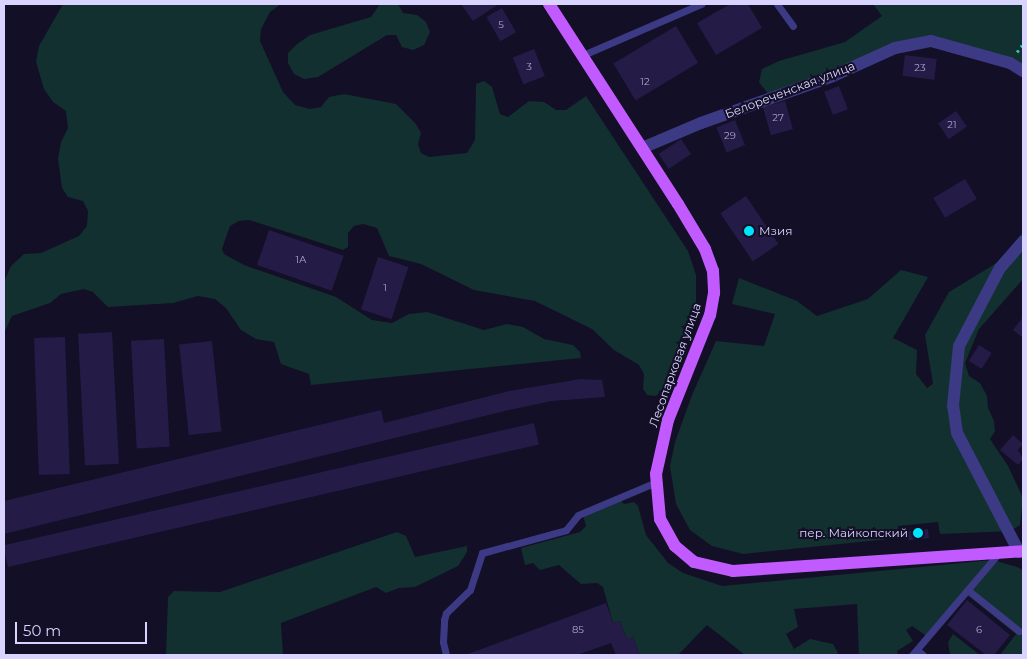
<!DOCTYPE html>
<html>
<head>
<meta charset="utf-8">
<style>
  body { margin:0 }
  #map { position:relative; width:1027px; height:659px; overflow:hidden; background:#130f26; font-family:Montserrat,sans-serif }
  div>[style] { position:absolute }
  .green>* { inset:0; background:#12302f }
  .building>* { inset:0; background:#241b47; transform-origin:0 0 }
  .path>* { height:3px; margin-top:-1.5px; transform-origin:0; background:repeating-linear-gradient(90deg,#2fb8b0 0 2.5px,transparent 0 6.5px) }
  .lane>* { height:7px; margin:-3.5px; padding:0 3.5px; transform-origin:3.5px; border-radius:3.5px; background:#3d3a85 }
  .street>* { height:12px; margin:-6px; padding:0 6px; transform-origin:6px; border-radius:6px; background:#3d3a85 }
  .primary>* { height:12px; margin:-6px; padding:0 6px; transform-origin:6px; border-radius:6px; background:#c25bff }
  .dots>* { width:14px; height:14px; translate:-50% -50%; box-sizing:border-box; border:2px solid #130f26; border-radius:50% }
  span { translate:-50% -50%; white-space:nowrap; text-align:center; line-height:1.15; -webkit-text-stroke:4px #130f26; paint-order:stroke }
  .number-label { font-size:10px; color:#aca6d1 }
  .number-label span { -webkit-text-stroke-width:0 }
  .street-label { font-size:12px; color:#d9d4ff }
  .poi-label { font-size:12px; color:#d9d4ff }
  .left { translate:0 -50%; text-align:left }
  .right { translate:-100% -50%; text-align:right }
  .frame { position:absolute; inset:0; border:5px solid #d9d4ff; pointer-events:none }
  .scale { position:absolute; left:15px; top:622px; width:132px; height:22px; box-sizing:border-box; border:2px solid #d9d4ff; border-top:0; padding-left:6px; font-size:15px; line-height:18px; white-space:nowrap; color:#d9d4ff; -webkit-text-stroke:4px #130f26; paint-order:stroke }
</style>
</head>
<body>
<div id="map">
  <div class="green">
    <i style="clip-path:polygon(63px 4px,281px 4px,270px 12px,261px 29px,260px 41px,283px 92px,295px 105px,310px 109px,321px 107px,329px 97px,344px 94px,396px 104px,416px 124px,421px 133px,418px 144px,421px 153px,429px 157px,467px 153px,475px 140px,476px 84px,484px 81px,492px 87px,500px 114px,508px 117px,529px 101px,544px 102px,556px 110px,566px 110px,586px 96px,688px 251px,696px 275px,696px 313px,664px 388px,656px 396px,647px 395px,643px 389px,644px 374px,639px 365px,614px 350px,592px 329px,535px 301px,474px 290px,421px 264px,389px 256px,377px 228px,363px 224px,354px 226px,348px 233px,348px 247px,343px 250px,249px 220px,239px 221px,230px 226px,222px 249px,224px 254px,244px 265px,336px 297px,372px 320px,392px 323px,409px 314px,427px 312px,484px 330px,507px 324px,523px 327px,544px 339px,573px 345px,580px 352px,581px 358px,311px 385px,309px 374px,281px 364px,274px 342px,256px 339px,241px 330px,226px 308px,215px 299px,198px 296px,173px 303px,108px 307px,93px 292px,84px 289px,61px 294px,50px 303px,12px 316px,4px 333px,4px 354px,4px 282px,11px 266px,24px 254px,41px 253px,79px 236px,87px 226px,88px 211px,83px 201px,68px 197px,62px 188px,58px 159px,61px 142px,68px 128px,66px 111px,53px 102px,44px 89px,36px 62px,39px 46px)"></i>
    <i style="clip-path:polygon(380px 4px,398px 4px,403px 13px,417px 15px,426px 22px,430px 32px,424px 45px,413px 50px,402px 47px,396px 35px,387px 35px,318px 77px,304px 79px,294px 74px,288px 63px,288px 53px,297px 44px,310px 35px,371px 17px)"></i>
    <i style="clip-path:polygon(873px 4px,1023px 4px,1023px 66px,931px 37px,768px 94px,759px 82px,762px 69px,779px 61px,845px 42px,882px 16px)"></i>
    <i style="clip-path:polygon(1023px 232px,1023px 279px,979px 329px,965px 363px,969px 376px,980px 383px,987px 396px,988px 408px,994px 421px,995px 431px,990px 439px,1008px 466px,1023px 498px,1020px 525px,1011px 531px,940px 534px,938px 522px,898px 526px,899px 538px,743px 554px,712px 546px,690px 530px,676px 504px,670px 466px,675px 442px,692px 395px,716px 341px,764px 346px,775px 314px,732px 304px,739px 278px,797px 301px,817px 316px,868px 299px,901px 270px,928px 277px,893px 338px,917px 350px,916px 374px,927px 388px,933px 384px,925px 335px,949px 292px,1000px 261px)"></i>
    <i style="clip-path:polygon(620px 500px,624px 504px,634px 502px,638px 506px,646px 535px,668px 563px,683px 573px,722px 586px,993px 560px,1017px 567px,1023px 570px,1023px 655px,1000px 655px,1016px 634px,966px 594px,928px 637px,912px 626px,906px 630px,913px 641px,897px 651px,898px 655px,859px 655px,857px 604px,794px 609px,798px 627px,786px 634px,794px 649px,810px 639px,833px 644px,838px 653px,835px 655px,745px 655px,707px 625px,678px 655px,640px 655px,633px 637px,627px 639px,620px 621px,613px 623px,603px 587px,597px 583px,581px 584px,559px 565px,540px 570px,533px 563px,525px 565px,521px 548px,580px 532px,586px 526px,583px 515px)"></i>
    <i style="clip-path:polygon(397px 532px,406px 536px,415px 557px,467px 546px,467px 552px,458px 566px,415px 587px,399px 588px,386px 593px,376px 587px,281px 623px,283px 655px,166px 655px,168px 597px,174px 591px,220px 592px)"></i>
    <i style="clip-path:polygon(953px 634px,980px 655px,950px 655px,948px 642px)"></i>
  </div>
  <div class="building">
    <i style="clip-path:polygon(461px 4px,499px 4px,473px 21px)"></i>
    <i style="clip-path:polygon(730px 4px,748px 4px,762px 28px,716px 55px,697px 23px)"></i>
    <i style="left:502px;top:8px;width:28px;height:18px;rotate:60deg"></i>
    <i style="left:676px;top:26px;width:43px;height:73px;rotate:59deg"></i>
    <i style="left:534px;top:49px;width:29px;height:23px;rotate:68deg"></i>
    <i style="left:905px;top:55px;width:32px;height:21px;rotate:7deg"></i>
    <i style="left:839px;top:86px;width:25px;height:16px;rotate:69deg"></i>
    <i style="left:785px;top:101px;width:29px;height:23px;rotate:74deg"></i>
    <i style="left:956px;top:111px;width:19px;height:22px;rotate:55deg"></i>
    <i style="left:735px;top:120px;width:27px;height:20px;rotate:68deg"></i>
    <i style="left:681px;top:139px;width:18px;height:27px;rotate:56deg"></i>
    <i style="left:965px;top:179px;width:23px;height:37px;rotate:59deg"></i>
    <i style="left:746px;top:196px;width:58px;height:31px;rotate:56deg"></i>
    <i style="left:269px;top:230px;width:79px;height:37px;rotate:19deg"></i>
    <i style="left:378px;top:257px;width:32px;height:55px;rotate:18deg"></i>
    <i style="clip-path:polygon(1023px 317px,1023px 338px,1013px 330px)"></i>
    <i style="left:112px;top:332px;width:132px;height:34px;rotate:87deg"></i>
    <i style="left:65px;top:337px;width:137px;height:31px;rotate:88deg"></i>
    <i style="left:164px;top:339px;width:108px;height:33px;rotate:87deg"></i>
    <i style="left:212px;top:341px;width:91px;height:33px;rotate:84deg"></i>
    <i style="left:979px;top:345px;width:15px;height:19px;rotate:32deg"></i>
    <i style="clip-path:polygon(581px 379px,602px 380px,605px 397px,552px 401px,509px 410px,4px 534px,4px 501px,381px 410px,384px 423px,509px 391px)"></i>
    <i style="left:534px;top:423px;width:22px;height:545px;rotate:77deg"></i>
    <i style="clip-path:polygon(1013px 435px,1023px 444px,1018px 450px,1023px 459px,1018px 465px,1000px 450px)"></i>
    <i style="left:928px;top:529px;width:9px;height:21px;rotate:84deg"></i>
    <i style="clip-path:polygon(967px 600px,1010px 635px,994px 655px,986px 655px,947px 625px)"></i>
    <i style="clip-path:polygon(606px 603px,613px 623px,620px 621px,627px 639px,633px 637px,640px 655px,616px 655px,611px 643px,577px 655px,465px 655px)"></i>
  </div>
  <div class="path">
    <i style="left:1017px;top:52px;width:10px;rotate:-53deg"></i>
  </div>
  <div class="lane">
    <i style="left:777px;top:4px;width:27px;rotate:54deg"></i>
    <i style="left:583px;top:55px;width:129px;rotate:-23.4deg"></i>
    <i style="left:969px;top:591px;width:64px;rotate:38.7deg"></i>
    <i style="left:917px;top:650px;width:8px;rotate:40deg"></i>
    <i style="left:446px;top:655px;width:13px;rotate:-103deg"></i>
    <i style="left:443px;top:642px;width:22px;rotate:-87deg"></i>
    <i style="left:444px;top:620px;width:7px;rotate:-74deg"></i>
    <i style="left:446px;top:613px;width:33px;rotate:-44deg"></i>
    <i style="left:470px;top:590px;width:39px;rotate:-72deg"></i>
    <i style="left:482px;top:553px;width:87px;rotate:-15.3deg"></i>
    <i style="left:566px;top:530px;width:19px;rotate:-51deg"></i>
    <i style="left:578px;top:515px;width:85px;rotate:-22.9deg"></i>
    <i style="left:912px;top:655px;width:133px;rotate:-49.6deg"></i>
  </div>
  <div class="street">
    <i style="left:642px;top:148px;width:64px;rotate:-23deg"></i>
    <i style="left:701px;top:123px;width:140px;rotate:-19.6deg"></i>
    <i style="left:833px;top:76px;width:68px;rotate:-24.3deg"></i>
    <i style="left:895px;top:48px;width:37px;rotate:-11deg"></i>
    <i style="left:931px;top:41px;width:82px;rotate:15.6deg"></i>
    <i style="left:1010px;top:63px;width:15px;rotate:32deg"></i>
    <i style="left:1019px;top:552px;width:134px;rotate:-117.5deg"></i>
    <i style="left:957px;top:433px;width:27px;rotate:-98deg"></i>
    <i style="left:953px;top:406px;width:60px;rotate:-84.3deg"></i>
    <i style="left:959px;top:346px;width:88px;rotate:-62.3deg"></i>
    <i style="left:1000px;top:268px;width:35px;rotate:-49deg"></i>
  </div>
  <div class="primary">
    <i style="left:549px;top:4px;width:238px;rotate:57.2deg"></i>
    <i style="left:678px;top:204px;width:52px;rotate:59deg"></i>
    <i style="left:705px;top:249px;width:23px;rotate:70deg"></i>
    <i style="left:713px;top:271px;width:22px;rotate:87deg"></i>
    <i style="left:714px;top:293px;width:22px;rotate:100deg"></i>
    <i style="left:710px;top:315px;width:113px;rotate:111.8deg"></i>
    <i style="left:668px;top:420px;width:55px;rotate:102.5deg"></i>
    <i style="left:656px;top:474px;width:45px;rotate:84.9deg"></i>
    <i style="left:660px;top:519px;width:31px;rotate:61deg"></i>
    <i style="left:675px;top:546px;width:25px;rotate:40deg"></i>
    <i style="left:694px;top:562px;width:40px;rotate:13deg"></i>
    <i style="left:733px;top:571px;width:291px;rotate:-3.9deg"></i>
  </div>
  <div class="dots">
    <i style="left:749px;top:231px;background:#00e5ff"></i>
    <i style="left:918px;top:533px;background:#00e5ff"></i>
  </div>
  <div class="number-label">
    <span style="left:501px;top:25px">5</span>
    <span style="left:529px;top:67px">3</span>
    <span style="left:920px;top:68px">23</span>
    <span style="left:645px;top:82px">12</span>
    <span style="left:778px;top:118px">27</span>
    <span style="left:952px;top:125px">21</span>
    <span style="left:730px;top:136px">29</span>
    <span style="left:301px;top:260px">1А</span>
    <span style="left:385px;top:288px">1</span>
    <span style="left:578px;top:630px">85</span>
    <span style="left:979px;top:630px">6</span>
  </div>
  <div class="street-label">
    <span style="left:790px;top:90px;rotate:-21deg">Белореченская улица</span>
    <span style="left:675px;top:365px;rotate:-70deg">Лесопарковая улица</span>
  </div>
  <div class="poi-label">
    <span class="left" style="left:759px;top:231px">Мзия</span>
    <span class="right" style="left:908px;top:533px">пер. Майкопский</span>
  </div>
  <div class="frame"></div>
  <div class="scale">50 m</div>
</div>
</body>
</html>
